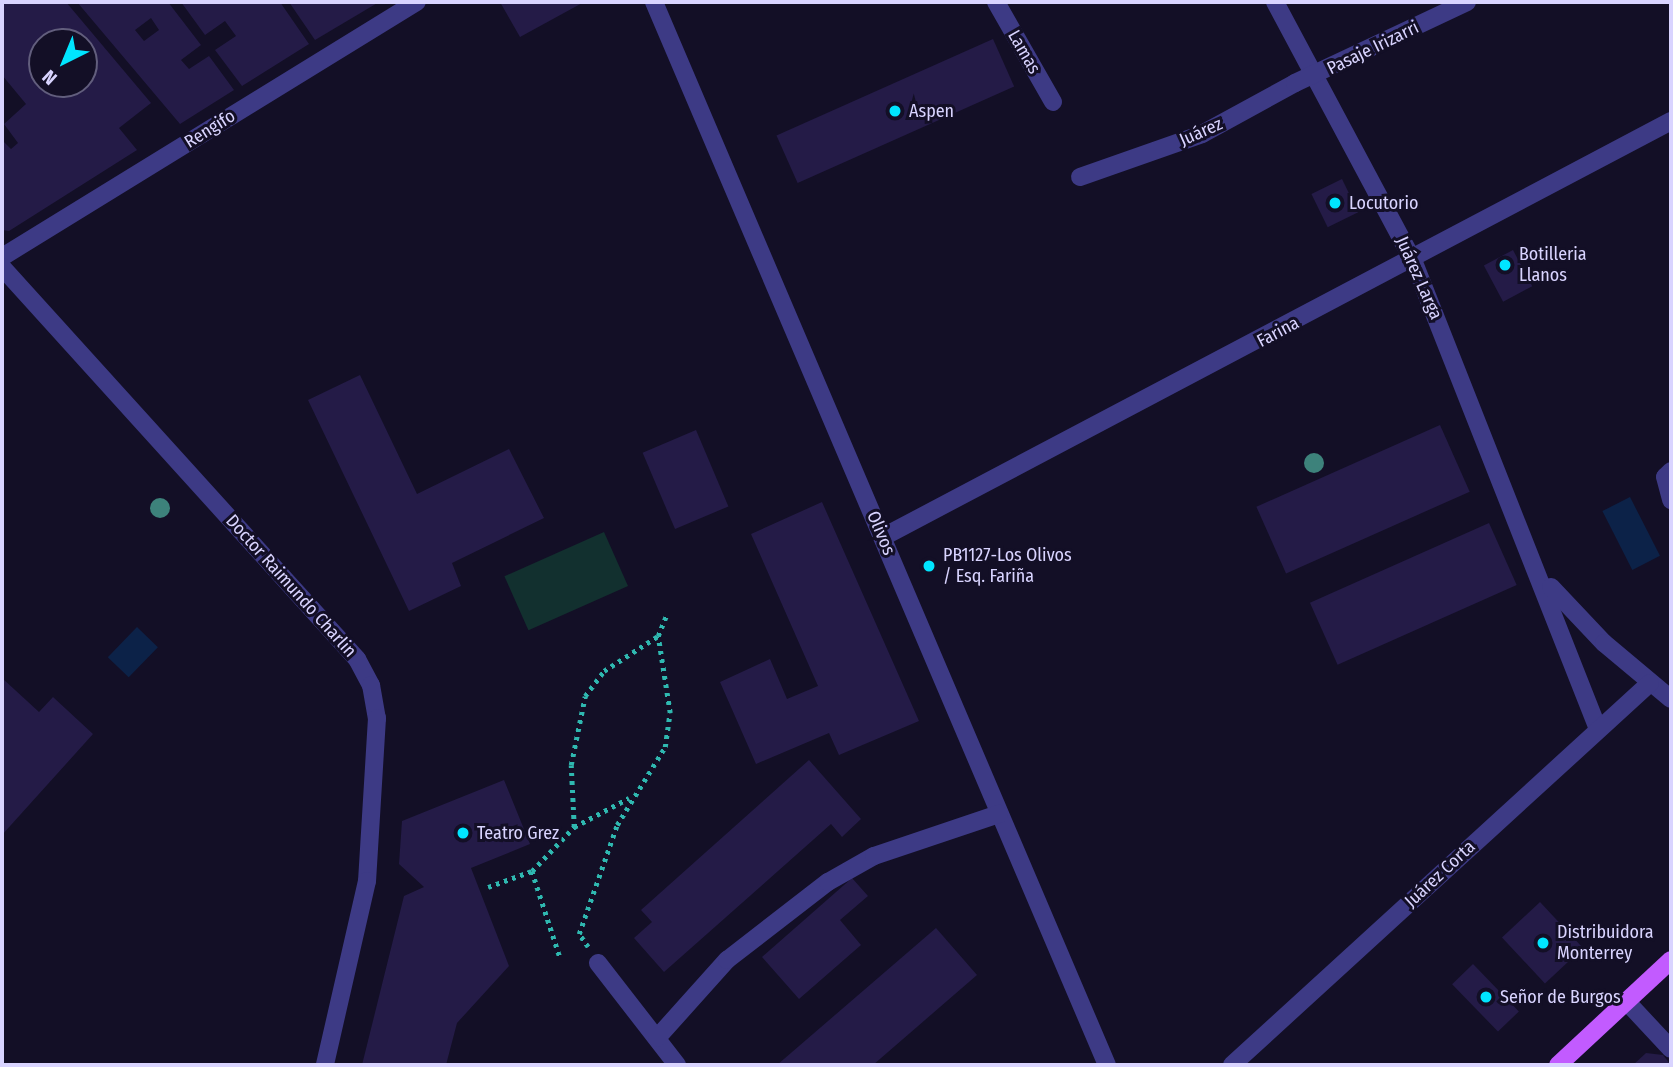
<!DOCTYPE html>
<html>
<head>
<meta charset="utf-8">
<style>
  body { margin:0 }
  #map { position:relative; width:1673px; height:1067px; overflow:hidden; background:#130f26; font-family:"Fira Sans Condensed",sans-serif }
  div>[style] { position:absolute }
  .green>* { inset:0; background:#12302f; transform-origin:0 0 }
  .water>* { inset:0; background:#0c2248; transform-origin:0 0 }
  .building>* { inset:0; background:#241b47; transform-origin:0 0 }
  .path>* { height:4.5px; margin-top:-2.25px; transform-origin:0; background:repeating-linear-gradient(90deg,#2fb8b0 0 3.5px,transparent 0 8.5px) }
  .minor>* { height:18px; margin:-9px; padding:0 9px; transform-origin:9px; border-radius:9px; background:#3d3a85 }
  .major>* { height:18px; margin:-9px; padding:0 9px; transform-origin:9px; border-radius:9px; background:#c25bff }
  .trees>* { width:20px; height:20px; margin:-10px; border-radius:50%; background:#3d827b }
  .dots>* { width:19px; height:19px; translate:-50% -50%; box-sizing:border-box; border:4px solid #130f26; border-radius:50% }
  span { translate:-50% -50%; white-space:nowrap; text-align:center; line-height:1.15; -webkit-text-stroke:6px #130f26; paint-order:stroke }
  .street-label { font-size:18px; color:#d9d4ff }
  .poi-label { font-size:18px; color:#d9d4ff }
  .left { translate:0 -50%; text-align:left }
  .frame { position:absolute; inset:0; border:4px solid #d9d4ff; pointer-events:none }
  .north { position:absolute; left:28px; top:28px; width:70px; height:70px; box-sizing:border-box; background:#130f26; border:2px solid #625e7d; border-radius:50%; rotate:223deg; font-size:19px; font-weight:700; line-height:28px; text-align:center; color:#d9d4ff }
  .north::after { content:''; display:block; margin:auto; width:24px; height:32px; background:#00e5ff; clip-path:polygon(50% 0,100% 100%,50% 72%,0 100%) }
</style>
</head>
<body>
<div id="map">
  <div class="green">
    <i style="left:604px;top:532px;width:59px;height:109px;rotate:66deg"></i>
  </div>
  <div class="water">
    <i style="left:1630px;top:497px;width:66px;height:31px;rotate:63deg"></i>
    <i style="left:137px;top:627px;width:29px;height:42px;rotate:44deg"></i>
  </div>
  <div class="building">
    <i style="clip-path:polygon(evenodd,2px 2px,66px 2px,151px 103px,119px 128px,137px 150px,9px 231px,2px 230px,2px 140px,11px 149px,18px 143px,4px 124px,26px 104px,2px 75px,2px 2px,42px 42px,84px 42px,84px 84px,42px 84px,42px 42px)"></i>
    <i style="clip-path:polygon(evenodd,77px 2px,168px 2px,201px 45px,181px 60px,189px 69px,209px 56px,234px 90px,180px 124px,77px 2px,151px 18px,159px 30px,144px 41px,135px 30px,151px 18px)"></i>
    <i style="clip-path:polygon(181px 2px,280px 2px,309px 44px,242px 86px,215px 50px,236px 36px,225px 21px,205px 35px)"></i>
    <i style="clip-path:polygon(289px 2px,379px 2px,315px 40px)"></i>
    <i style="clip-path:polygon(500px 2px,584px 2px,520px 37px)"></i>
    <i style="left:993px;top:39px;width:52px;height:237px;rotate:66deg"></i>
    <i style="left:1342px;top:179px;width:37px;height:34px;rotate:64deg"></i>
    <i style="left:1513px;top:250px;width:41px;height:33px;rotate:62deg"></i>
    <i style="clip-path:polygon(360px 375px,417px 494px,509px 449px,544px 518px,452px 563px,461px 586px,409px 611px,308px 400px)"></i>
    <i style="left:1440px;top:425px;width:73px;height:201px;rotate:66deg"></i>
    <i style="left:696px;top:430px;width:83px;height:58px;rotate:67deg"></i>
    <i style="clip-path:polygon(822px 502px,919px 721px,839px 755px,829px 733px,756px 764px,720px 682px,770px 659px,787px 699px,818px 686px,751px 534px)"></i>
    <i style="left:1489px;top:523px;width:68px;height:196px;rotate:66deg"></i>
    <i style="clip-path:polygon(2px 678px,39px 712px,53px 697px,93px 734px,2px 835px)"></i>
    <i style="clip-path:polygon(809px 760px,861px 819px,842px 837px,831px 824px,664px 972px,634px 938px,652px 922px,641px 910px)"></i>
    <i style="clip-path:polygon(504px 780px,530px 844px,471px 868px,509px 966px,457px 1023px,446px 1065px,362px 1065px,404px 896px,424px 887px,399px 864px,402px 821px)"></i>
    <i style="clip-path:polygon(852px 878px,868px 896px,840px 920px,861px 945px,799px 999px,762px 957px)"></i>
    <i style="left:1540px;top:902px;width:63px;height:52px;rotate:47deg"></i>
    <i style="clip-path:polygon(936px 928px,977px 975px,873px 1065px,777px 1065px)"></i>
    <i style="left:1473px;top:964px;width:66px;height:29px;rotate:46deg"></i>
    <i style="clip-path:polygon(1646px 1053px,1663px 1055px,1671px 1065px,1633px 1065px)"></i>
  </div>
  <div class="path">
    <i style="left:574px;top:827px;width:62px;rotate:-92.8deg"></i>
    <i style="left:571px;top:765px;width:70px;rotate:-78.5deg"></i>
    <i style="left:585px;top:696px;width:31px;rotate:-53deg"></i>
    <i style="left:604px;top:671px;width:64px;rotate:-32.9deg"></i>
    <i style="left:532px;top:871px;width:90px;rotate:72deg"></i>
    <i style="left:488px;top:887px;width:47px;rotate:-20deg"></i>
    <i style="left:532px;top:871px;width:61px;rotate:-46.3deg"></i>
    <i style="left:574px;top:827px;width:62px;rotate:-27.8deg"></i>
    <i style="left:588px;top:947px;width:16px;rotate:-125deg"></i>
    <i style="left:579px;top:934px;width:115px;rotate:-70.8deg"></i>
    <i style="left:617px;top:825px;width:92px;rotate:-58.4deg"></i>
    <i style="left:665px;top:747px;width:34px;rotate:-82deg"></i>
    <i style="left:670px;top:713px;width:78px;rotate:-98.9deg"></i>
    <i style="left:658px;top:636px;width:24px;rotate:-68deg"></i>
  </div>
  <div class="minor">
    <i style="left:654px;top:2px;width:1155px;rotate:66.92deg"></i>
    <i style="left:996px;top:2px;width:115px;rotate:60.3deg"></i>
    <i style="left:1275px;top:2px;width:293px;rotate:61.9deg"></i>
    <i style="left:1413px;top:260px;width:504px;rotate:68.47deg"></i>
    <i style="left:1080px;top:177px;width:129px;rotate:-19.4deg"></i>
    <i style="left:1202px;top:134px;width:106px;rotate:-28.7deg"></i>
    <i style="left:1295px;top:83px;width:190px;rotate:-25.2deg"></i>
    <i style="left:2px;top:257px;width:487px;rotate:-31.6deg"></i>
    <i style="left:2px;top:267px;width:529px;rotate:47.84deg"></i>
    <i style="left:357px;top:659px;width:30px;rotate:62deg"></i>
    <i style="left:371px;top:685px;width:34px;rotate:80deg"></i>
    <i style="left:377px;top:718px;width:163px;rotate:93.5deg"></i>
    <i style="left:367px;top:881px;width:189px;rotate:102.9deg"></i>
    <i style="left:1671px;top:471px;width:8px;rotate:135deg"></i>
    <i style="left:1665px;top:477px;width:24px;rotate:75deg"></i>
    <i style="left:883px;top:537px;width:891px;rotate:-27.83deg"></i>
    <i style="left:1551px;top:587px;width:77px;rotate:46.6deg"></i>
    <i style="left:1604px;top:643px;width:87px;rotate:39.9deg"></i>
    <i style="left:598px;top:963px;width:129px;rotate:52.2deg"></i>
    <i style="left:1627px;top:1002px;width:64px;rotate:46.9deg"></i>
    <i style="left:657px;top:1038px;width:105px;rotate:-48.1deg"></i>
    <i style="left:727px;top:960px;width:128px;rotate:-37.7deg"></i>
    <i style="left:828px;top:882px;width:53px;rotate:-29.5deg"></i>
    <i style="left:874px;top:856px;width:132px;rotate:-18.6deg"></i>
    <i style="left:1232px;top:1065px;width:566px;rotate:-42.42deg"></i>
  </div>
  <div class="major">
    <i style="left:1558px;top:1065px;width:154px;rotate:-42.9deg"></i>
  </div>
  <div class="trees">
    <i style="left:1314px;top:463px"></i>
    <i style="left:160px;top:508px"></i>
  </div>
  <div class="dots">
    <i style="left:895px;top:111px;background:#00e5ff"></i>
    <i style="left:1335px;top:203px;background:#00e5ff"></i>
    <i style="left:1505px;top:265px;background:#00e5ff"></i>
    <i style="left:929px;top:566px;background:#00e5ff"></i>
    <i style="left:463px;top:833px;background:#00e5ff"></i>
    <i style="left:1543px;top:943px;background:#00e5ff"></i>
    <i style="left:1486px;top:997px;background:#00e5ff"></i>
  </div>
  <div class="street-label">
    <span style="left:1373px;top:48px;rotate:-26deg">Pasaje Irizarri</span>
    <span style="left:1024px;top:52px;rotate:60deg">Lamas</span>
    <span style="left:210px;top:129px;rotate:-32deg">Rengifo</span>
    <span style="left:1201px;top:132px;rotate:-24deg">Juárez</span>
    <span style="left:1419px;top:278px;rotate:66deg">Juárez Larga</span>
    <span style="left:1278px;top:332px;rotate:-28deg">Farina</span>
    <span style="left:881px;top:533px;rotate:67deg">Olivos</span>
    <span style="left:291px;top:586px;rotate:48deg">Doctor Raimundo Charlin</span>
    <span style="left:1440px;top:874px;rotate:-43deg">Juárez Corta</span>
  </div>
  <div class="poi-label">
    <span class="left" style="left:909px;top:111px">Aspen</span>
    <span class="left" style="left:1349px;top:203px">Locutorio</span>
    <span class="left" style="left:1519px;top:265px">Botilleria<br>Llanos</span>
    <span class="left" style="left:943px;top:566px">PB1127-Los Olivos<br>/ Esq. Fariña</span>
    <span class="left" style="left:477px;top:833px">Teatro Grez</span>
    <span class="left" style="left:1557px;top:943px">Distribuidora<br>Monterrey</span>
    <span class="left" style="left:1500px;top:997px">Señor de Burgos</span>
  </div>
  <div class="frame"></div>
  <div class="north">N</div>
</div>
</body>
</html>
